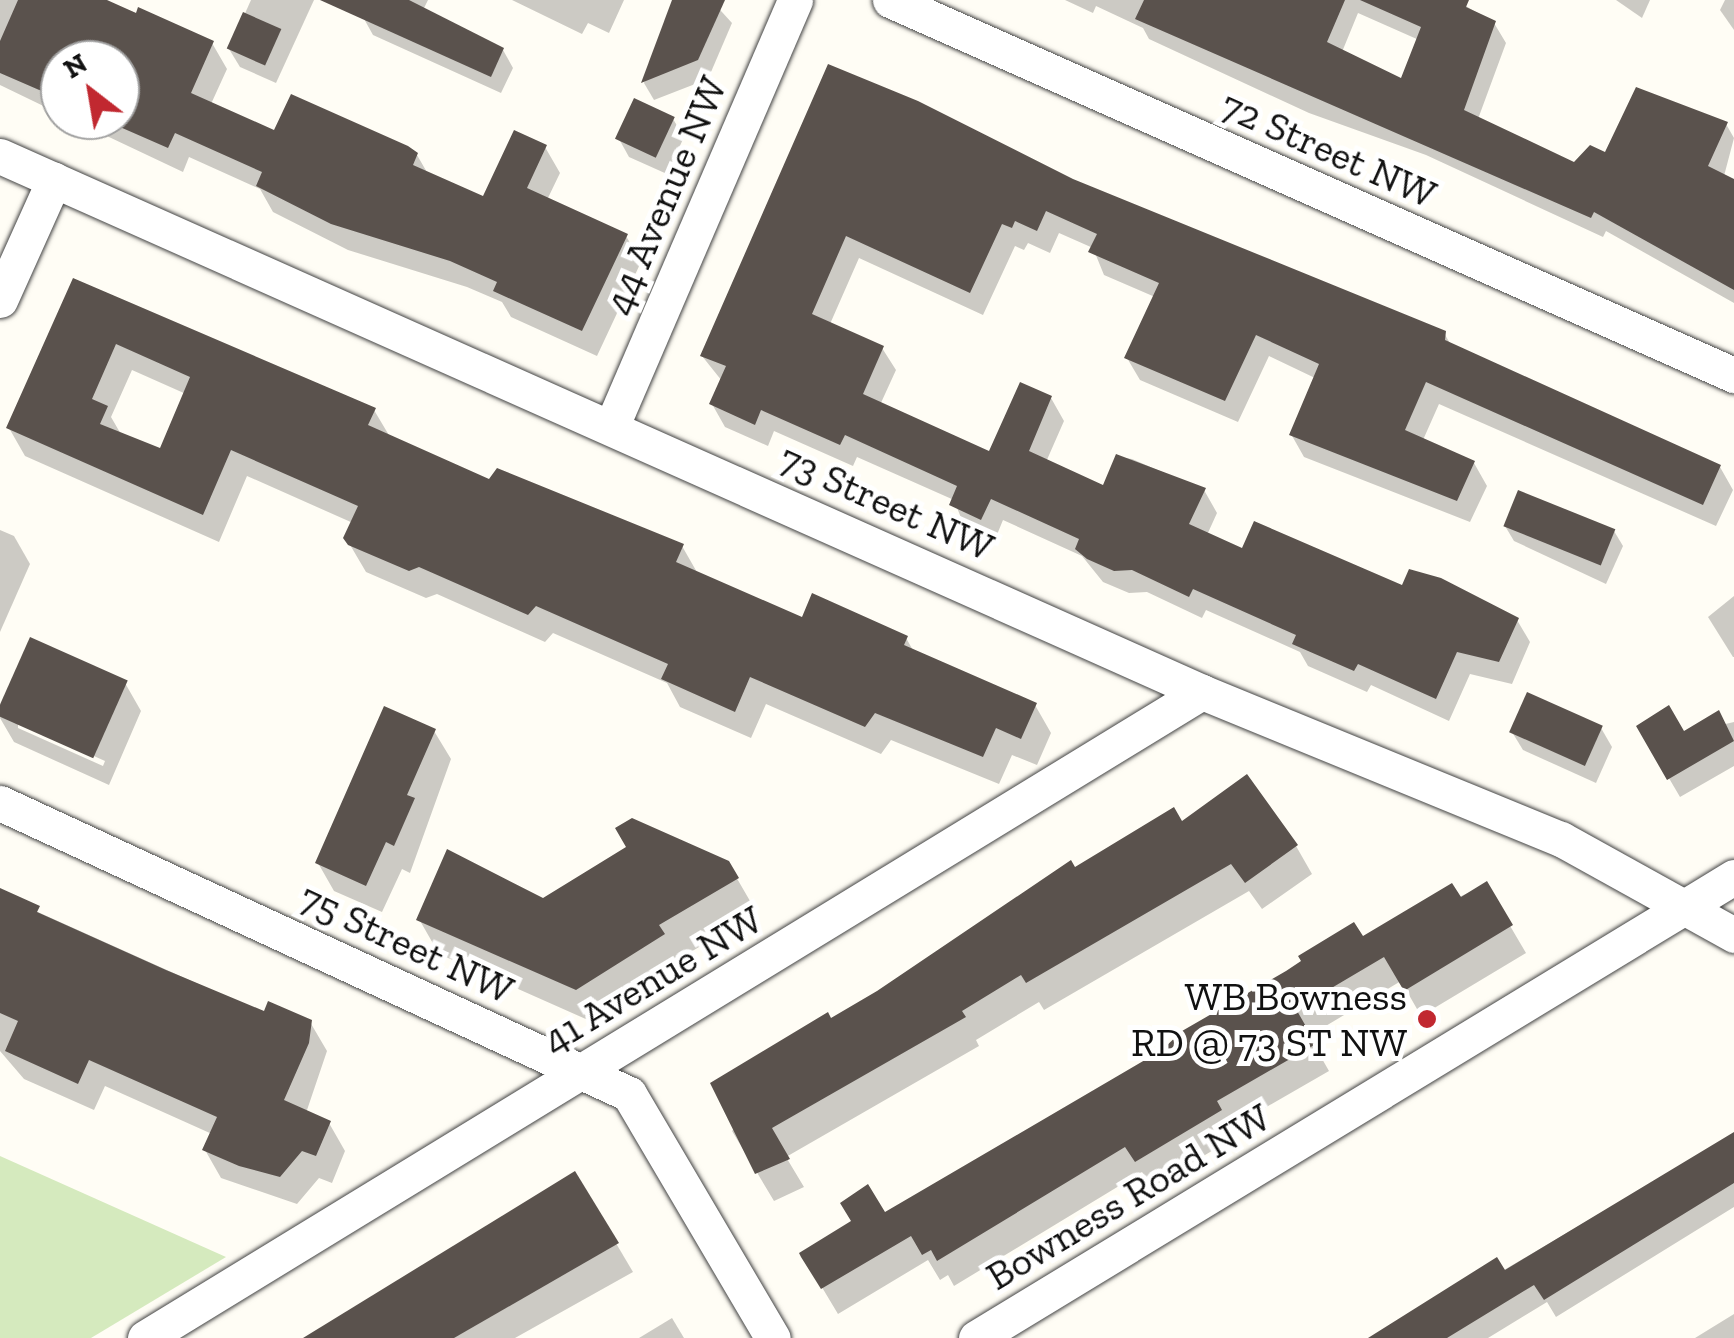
<!DOCTYPE html>
<html>
<head>
<meta charset="utf-8">
<style>
  body { margin:0 }
  #map { position:relative; width:1734px; height:1338px; overflow:hidden; background:#fffdf5; font-family:"Zilla Slab",serif }
  div>[style] { position:absolute }
  .green>* { inset:0; background:#d5eabe }
  .shadow>* { inset:0; background:#0003 }
  .building>* { inset:0; background:#5a524d; transform-origin:0 0 }
  .roads { filter:drop-shadow(0 0 2px #444) drop-shadow(0 0 2px #444) }
  .minor>* { height:35px; margin:-17.5px; padding:0 17.5px; transform-origin:17.5px; border-radius:17.5px; background:#fff }
  .dots>* { width:28px; height:28px; translate:-50% -50%; box-sizing:border-box; border:5px solid #fff; border-radius:50% }
  span { translate:-50% -50%; white-space:nowrap; text-align:center; line-height:1.15; -webkit-text-stroke:10px #fff; paint-order:stroke }
  .street-label { font-size:40px; color:#111 }
  .poi-label { font-size:40px; color:#111 }
  .right { translate:-100% -50%; text-align:right }
  .north { position:absolute; left:40px; top:40px; width:100px; height:100px; box-sizing:border-box; background:#fff; border:2px solid #a0a0a0; border-radius:50%; rotate:329deg; font-size:28px; font-weight:700; line-height:40px; text-align:center; color:#111 }
  .north::after { content:''; display:block; margin:auto; width:35px; height:45px; background:#c12830; clip-path:polygon(50% 0,100% 100%,50% 72%,0 100%) }
</style>
</head>
<body>
<div id="map">
  <div class="green">
    <i style="clip-path:polygon(0 1156px,226px 1257px,91px 1338px,0 1338px)"></i>
  </div>
  <div class="shadow">
    <i style="clip-path:polygon(0 0,103px 0,212px 43px,227px 69px,211px 104px,276px 133px,417px 155px,428px 174px,484px 199px,545px 147px,560px 173px,547px 200px,626px 236px,641px 262px,597px 356px,511px 317px,502px 302px,467px 287px,348px 250px,273px 212px,260px 189px,189px 157px,183px 172px,73px 120px,120px 120px,120px 60px,60px 60px,60px 114px,0 85px)"></i>
    <i style="clip-path:polygon(251px 0,314px 0,276px 83px,240px 67px,229px 49px)"></i>
    <i style="clip-path:polygon(370px 0,428px 0,423px 10px,503px 50px,513px 68px,501px 93px,373px 35px,363px 17px)"></i>
    <i style="clip-path:polygon(512px 0,624px 0,609px 33px,588px 23px,582px 34px)"></i>
    <i style="clip-path:polygon(676px 0,711px 0,732px 23px,708px 79px,654px 100px,644px 83px)"></i>
    <i style="clip-path:polygon(evenodd,1065px 0,1456px 0,1494px 23px,1506px 43px,1478px 119px,1575px 165px,1726px 124px,1734px 138px,1724px 176px,1734px 182px,1734px 303px,1606px 231px,1603px 237px,1426px 155px,1309px 113px,1149px 39px,1143px 28px,1096px 6px,1093px 13px,1065px 0,1358px 13px,1419px 40px,1403px 81px,1342px 52px,1358px 13px)"></i>
    <i style="clip-path:polygon(1616px 0,1650px 0,1642px 18px)"></i>
    <i style="clip-path:polygon(1725px 0,1734px 0,1734px 30px,1720px 10px)"></i>
    <i style="clip-path:polygon(829px 67px,1072px 181px,1444px 333px,1451px 345px,1720px 467px,1733px 490px,1716px 526px,1439px 404px,1423px 440px,1474px 463px,1487px 486px,1470px 522px,1304px 457px,1291px 434px,1315px 378px,1269px 356px,1238px 422px,1140px 380px,1127px 358px,1155px 297px,1104px 275px,1093px 248px,1059px 233px,1050px 253px,1028px 243px,1024px 250px,1015px 246px,983px 315px,859px 258px,830px 324px,882px 348px,896px 370px,880px 405px,990px 454px,1051px 398px,1064px 421px,1046px 462px,1104px 488px,1118px 457px,1132px 459px,1204px 490px,1217px 513px,1207px 535px,1243px 551px,1517px 620px,1530px 642px,1512px 684px,1470px 674px,1449px 721px,1371px 685px,1367px 692px,1308px 666px,1300px 652px,1206px 610px,1202px 618px,1147px 592px,1129px 593px,1103px 582px,1082px 556px,1003px 520px,994px 542px,965px 528px,954px 500px,857px 457px,853px 466px,774px 431px,768px 446px,725px 427px,712px 404px,722px 381px,702px 356px)"></i>
    <i style="clip-path:polygon(673px 119px,684px 137px,667px 174px,629px 157px,619px 139px)"></i>
    <i style="clip-path:polygon(evenodd,74px 281px,374px 410px,390px 437px,490px 482px,682px 546px,698px 574px,803px 620px,906px 638px,914px 652px,1035px 705px,1051px 733px,1037px 765px,1012px 755px,999px 784px,891px 740px,881px 754px,766px 704px,751px 738px,680px 707px,667px 683px,553px 633px,545px 642px,437px 594px,426px 598px,366px 572px,346px 538px,353px 523px,247px 476px,219px 542px,25px 456px,9px 428px,74px 281px,132px 370px,186px 394px,161px 452px,122px 436px,111px 417px,132px 370px)"></i>
    <i style="clip-path:polygon(1505px 526px,1614px 531px,1623px 546px,1606px 584px,1514px 541px)"></i>
    <i style="clip-path:polygon(0 530px,14px 536px,30px 564px,0 632px)"></i>
    <i style="clip-path:polygon(1734px 596px,1734px 657px,1733px 657px,1708px 617px)"></i>
    <i style="clip-path:polygon(evenodd,32px 641px,125px 683px,141px 711px,109px 785px,14px 742px,0 718px,32px 641px,18px 722px,105px 761px,103px 766px,18px 728px,18px 722px)"></i>
    <i style="clip-path:polygon(1734px 722px,1734px 766px,1680px 797px,1639px 727px,1683px 734px)"></i>
    <i style="clip-path:polygon(1601px 728px,1612px 747px,1596px 783px,1523px 750px,1512px 732px)"></i>
    <i style="clip-path:polygon(434px 731px,451px 759px,410px 873px,402px 869px,382px 912px,334px 891px,318px 863px)"></i>
    <i style="clip-path:polygon(1181px 825px,1296px 846px,1312px 874px,1262px 909px,1249px 891px,1044px 1010px,1039px 1002px,976px 1040px,979px 1046px,786px 1157px,804px 1187px,774px 1201px,732px 1131px,830px 1022px,1074px 871px)"></i>
    <i style="clip-path:polygon(629px 848px,728px 863px,757px 913px,677px 960px,683px 970px,597px 1024px,439px 954px,419px 919px,544px 901px)"></i>
    <i style="clip-path:polygon(1486px 885px,1526px 953px,1421px 1016px,1401px 981px,1309px 1036px,1329px 1071px,1230px 1128px,1235px 1137px,1152px 1187px,1142px 1172px,954px 1286px,948px 1275px,940px 1280px,928px 1260px,838px 1314px,802px 1254px,884px 1215px,1362px 940px)"></i>
    <i style="clip-path:polygon(0 895px,265px 1014px,310px 1022px,327px 1051px,306px 1113px,329px 1123px,345px 1151px,332px 1183px,319px 1178px,297px 1204px,221px 1178px,205px 1150px,212px 1134px,105px 1086px,94px 1110px,24px 1079px,0 1051px)"></i>
    <i style="clip-path:polygon(1734px 1134px,1734px 1207px,1556px 1317px,1547px 1302px,1488px 1338px,1389px 1338px)"></i>
    <i style="clip-path:polygon(575px 1174px,633px 1272px,515px 1338px,342px 1338px)"></i>
    <i style="clip-path:polygon(1734px 1314px,1734px 1338px,1695px 1338px)"></i>
    <i style="clip-path:polygon(672px 1318px,684px 1338px,639px 1338px)"></i>
  </div>
  <div class="building">
    <i style="clip-path:polygon(18px 0,107px 0,136px 13px,138px 7px,214px 41px,191px 93px,274px 130px,291px 94px,408px 146px,418px 153px,413px 165px,483px 196px,514px 130px,547px 145px,527px 188px,628px 234px,582px 331px,493px 291px,497px 282px,450px 261px,331px 224px,256px 186px,262px 172px,175px 133px,168px 148px,120px 127px,120px 60px,60px 60px,60px 99px,0 73px,0 41px)"></i>
    <i style="clip-path:polygon(320px 0,409px 0,504px 48px,491px 77px)"></i>
    <i style="clip-path:polygon(672px 0,725px 0,698px 60px,641px 83px)"></i>
    <i style="clip-path:polygon(1144px 0,1345px 0,1327px 42px,1401px 78px,1421px 27px,1360px 0,1469px 0,1466px 7px,1496px 21px,1464px 110px,1574px 162px,1590px 145px,1605px 152px,1636px 87px,1728px 122px,1708px 166px,1734px 179px,1734px 290px,1594px 212px,1591px 218px,1135px 19px)"></i>
    <i style="left:243px;top:12px;width:42px;height:40px;rotate:24deg"></i>
    <i style="clip-path:polygon(828px 64px,918px 101px,1073px 179px,1446px 331px,1445px 340px,1721px 465px,1703px 505px,1426px 382px,1405px 430px,1475px 461px,1457px 501px,1289px 435px,1319px 364px,1256px 335px,1225px 401px,1124px 358px,1159px 283px,1088px 252px,1097px 234px,1046px 211px,1037px 231px,1015px 221px,1012px 228px,1002px 224px,970px 293px,846px 236px,812px 314px,884px 346px,863px 394px,989px 451px,1020px 382px,1052px 396px,1029px 451px,1103px 485px,1116px 454px,1206px 488px,1189px 524px,1242px 548px,1254px 521px,1402px 585px,1409px 569px,1441px 578px,1519px 618px,1499px 662px,1457px 652px,1436px 699px,1358px 664px,1354px 671px,1292px 644px,1296px 635px,1193px 589px,1189px 597px,1132px 570px,1114px 571px,1087px 559px,1075px 549px,1079px 539px,991px 499px,981px 520px,949px 505px,957px 486px,845px 435px,840px 445px,761px 410px,755px 425px,709px 404px,726px 366px,700px 356px)"></i>
    <i style="left:634px;top:98px;width:45px;height:45px;rotate:25deg"></i>
    <i style="clip-path:polygon(evenodd,73px 278px,376px 408px,368px 425px,489px 479px,497px 468px,684px 544px,676px 562px,802px 617px,812px 593px,908px 636px,904px 645px,1037px 703px,1021px 739px,996px 728px,983px 757px,875px 713px,865px 727px,750px 677px,735px 712px,661px 679px,668px 664px,536px 606px,528px 615px,419px 567px,409px 571px,348px 545px,343px 538px,358px 506px,231px 450px,203px 515px,6px 428px,73px 278px,116px 344px,190px 377px,160px 448px,100px 424px,108px 406px,92px 399px,116px 344px)"></i>
    <i style="left:1518px;top:490px;width:105px;height:39px;rotate:22deg"></i>
    <i style="left:30px;top:637px;width:107px;height:85px;rotate:24deg"></i>
    <i style="left:1527px;top:692px;width:83px;height:44px;rotate:24deg"></i>
    <i style="clip-path:polygon(1669px 705px,1684px 731px,1719px 710px,1734px 741px,1667px 780px,1636px 726px)"></i>
    <i style="clip-path:polygon(384px 706px,436px 729px,407px 795px,415px 798px,394px 846px,386px 842px,366px 886px,315px 863px)"></i>
    <i style="clip-path:polygon(1247px 774px,1298px 845px,1245px 883px,1231px 864px,1026px 983px,1021px 975px,962px 1011px,966px 1017px,772px 1128px,790px 1159px,755px 1174px,710px 1083px,828px 1012px,831px 1018px,877px 991px,1071px 860px,1075px 867px,1174px 807px,1182px 821px)"></i>
    <i style="clip-path:polygon(632px 818px,729px 861px,739px 878px,659px 925px,665px 934px,576px 990px,416px 920px,447px 849px,543px 898px,626px 847px,615px 828px)"></i>
    <i style="clip-path:polygon(1487px 881px,1513px 925px,1404px 991px,1384px 957px,1296px 1009px,1316px 1044px,1217px 1101px,1222px 1110px,1135px 1162px,1125px 1147px,937px 1261px,931px 1250px,922px 1255px,911px 1236px,821px 1289px,801px 1257px,799px 1253px,851px 1221px,840px 1203px,868px 1184px,885px 1212px,1162px 1050px,1182px 1031px,1286px 971px,1301px 961px,1298px 956px,1354px 922px,1363px 936px,1452px 883px,1461px 897px)"></i>
    <i style="clip-path:polygon(0 888px,40px 906px,37px 912px,166px 970px,264px 1011px,268px 1001px,312px 1020px,309px 1043px,284px 1100px,331px 1121px,316px 1156px,302px 1151px,280px 1177px,239px 1166px,202px 1150px,217px 1117px,89px 1060px,78px 1084px,5px 1051px,18px 1021px,0 1013px)"></i>
    <i style="clip-path:polygon(1734px 1132px,1734px 1183px,1544px 1300px,1534px 1285px,1447px 1338px,1368px 1338px,1497px 1257px,1505px 1270px)"></i>
    <i style="clip-path:polygon(575px 1171px,619px 1243px,454px 1338px,303px 1338px)"></i>
  </div>
  <div class="roads">
    <div class="minor">
      <i style="left:890px;top:0;width:924px;rotate:23.96deg"></i>
      <i style="left:0;top:156px;width:1316px;rotate:24.03deg"></i>
      <i style="left:1202px;top:692px;width:388px;rotate:22.3deg"></i>
      <i style="left:1561px;top:839px;width:198px;rotate:29deg"></i>
      <i style="left:0;top:300px;width:132px;rotate:-65.8deg"></i>
      <i style="left:613px;top:423px;width:460px;rotate:-66.7deg"></i>
      <i style="left:0;top:803px;width:693px;rotate:24.83deg"></i>
      <i style="left:629px;top:1094px;width:283px;rotate:59.5deg"></i>
      <i style="left:145px;top:1338px;width:1239px;rotate:-31.43deg"></i>
      <i style="left:976px;top:1338px;width:887px;rotate:-31.31deg"></i>
    </div>
  </div>
  <div class="dots">
    <i style="left:1427px;top:1019px;background:#c12830"></i>
  </div>
  <div class="street-label">
    <span style="left:1329px;top:149px;rotate:24deg">72 Street NW</span>
    <span style="left:665px;top:195px;rotate:-67deg">44 Avenue NW</span>
    <span style="left:887px;top:502px;rotate:24deg">73 Street NW</span>
    <span style="left:407px;top:943px;rotate:25deg">75 Street NW</span>
    <span style="left:652px;top:979px;rotate:-31deg">41 Avenue NW</span>
    <span style="left:1128px;top:1196px;rotate:-31deg">Bowness Road NW</span>
  </div>
  <div class="poi-label">
    <span class="right" style="left:1407px;top:1019px">WB Bowness<br>RD @ 73 ST NW</span>
  </div>
  <div class="north">N</div>
</div>
</body>
</html>
